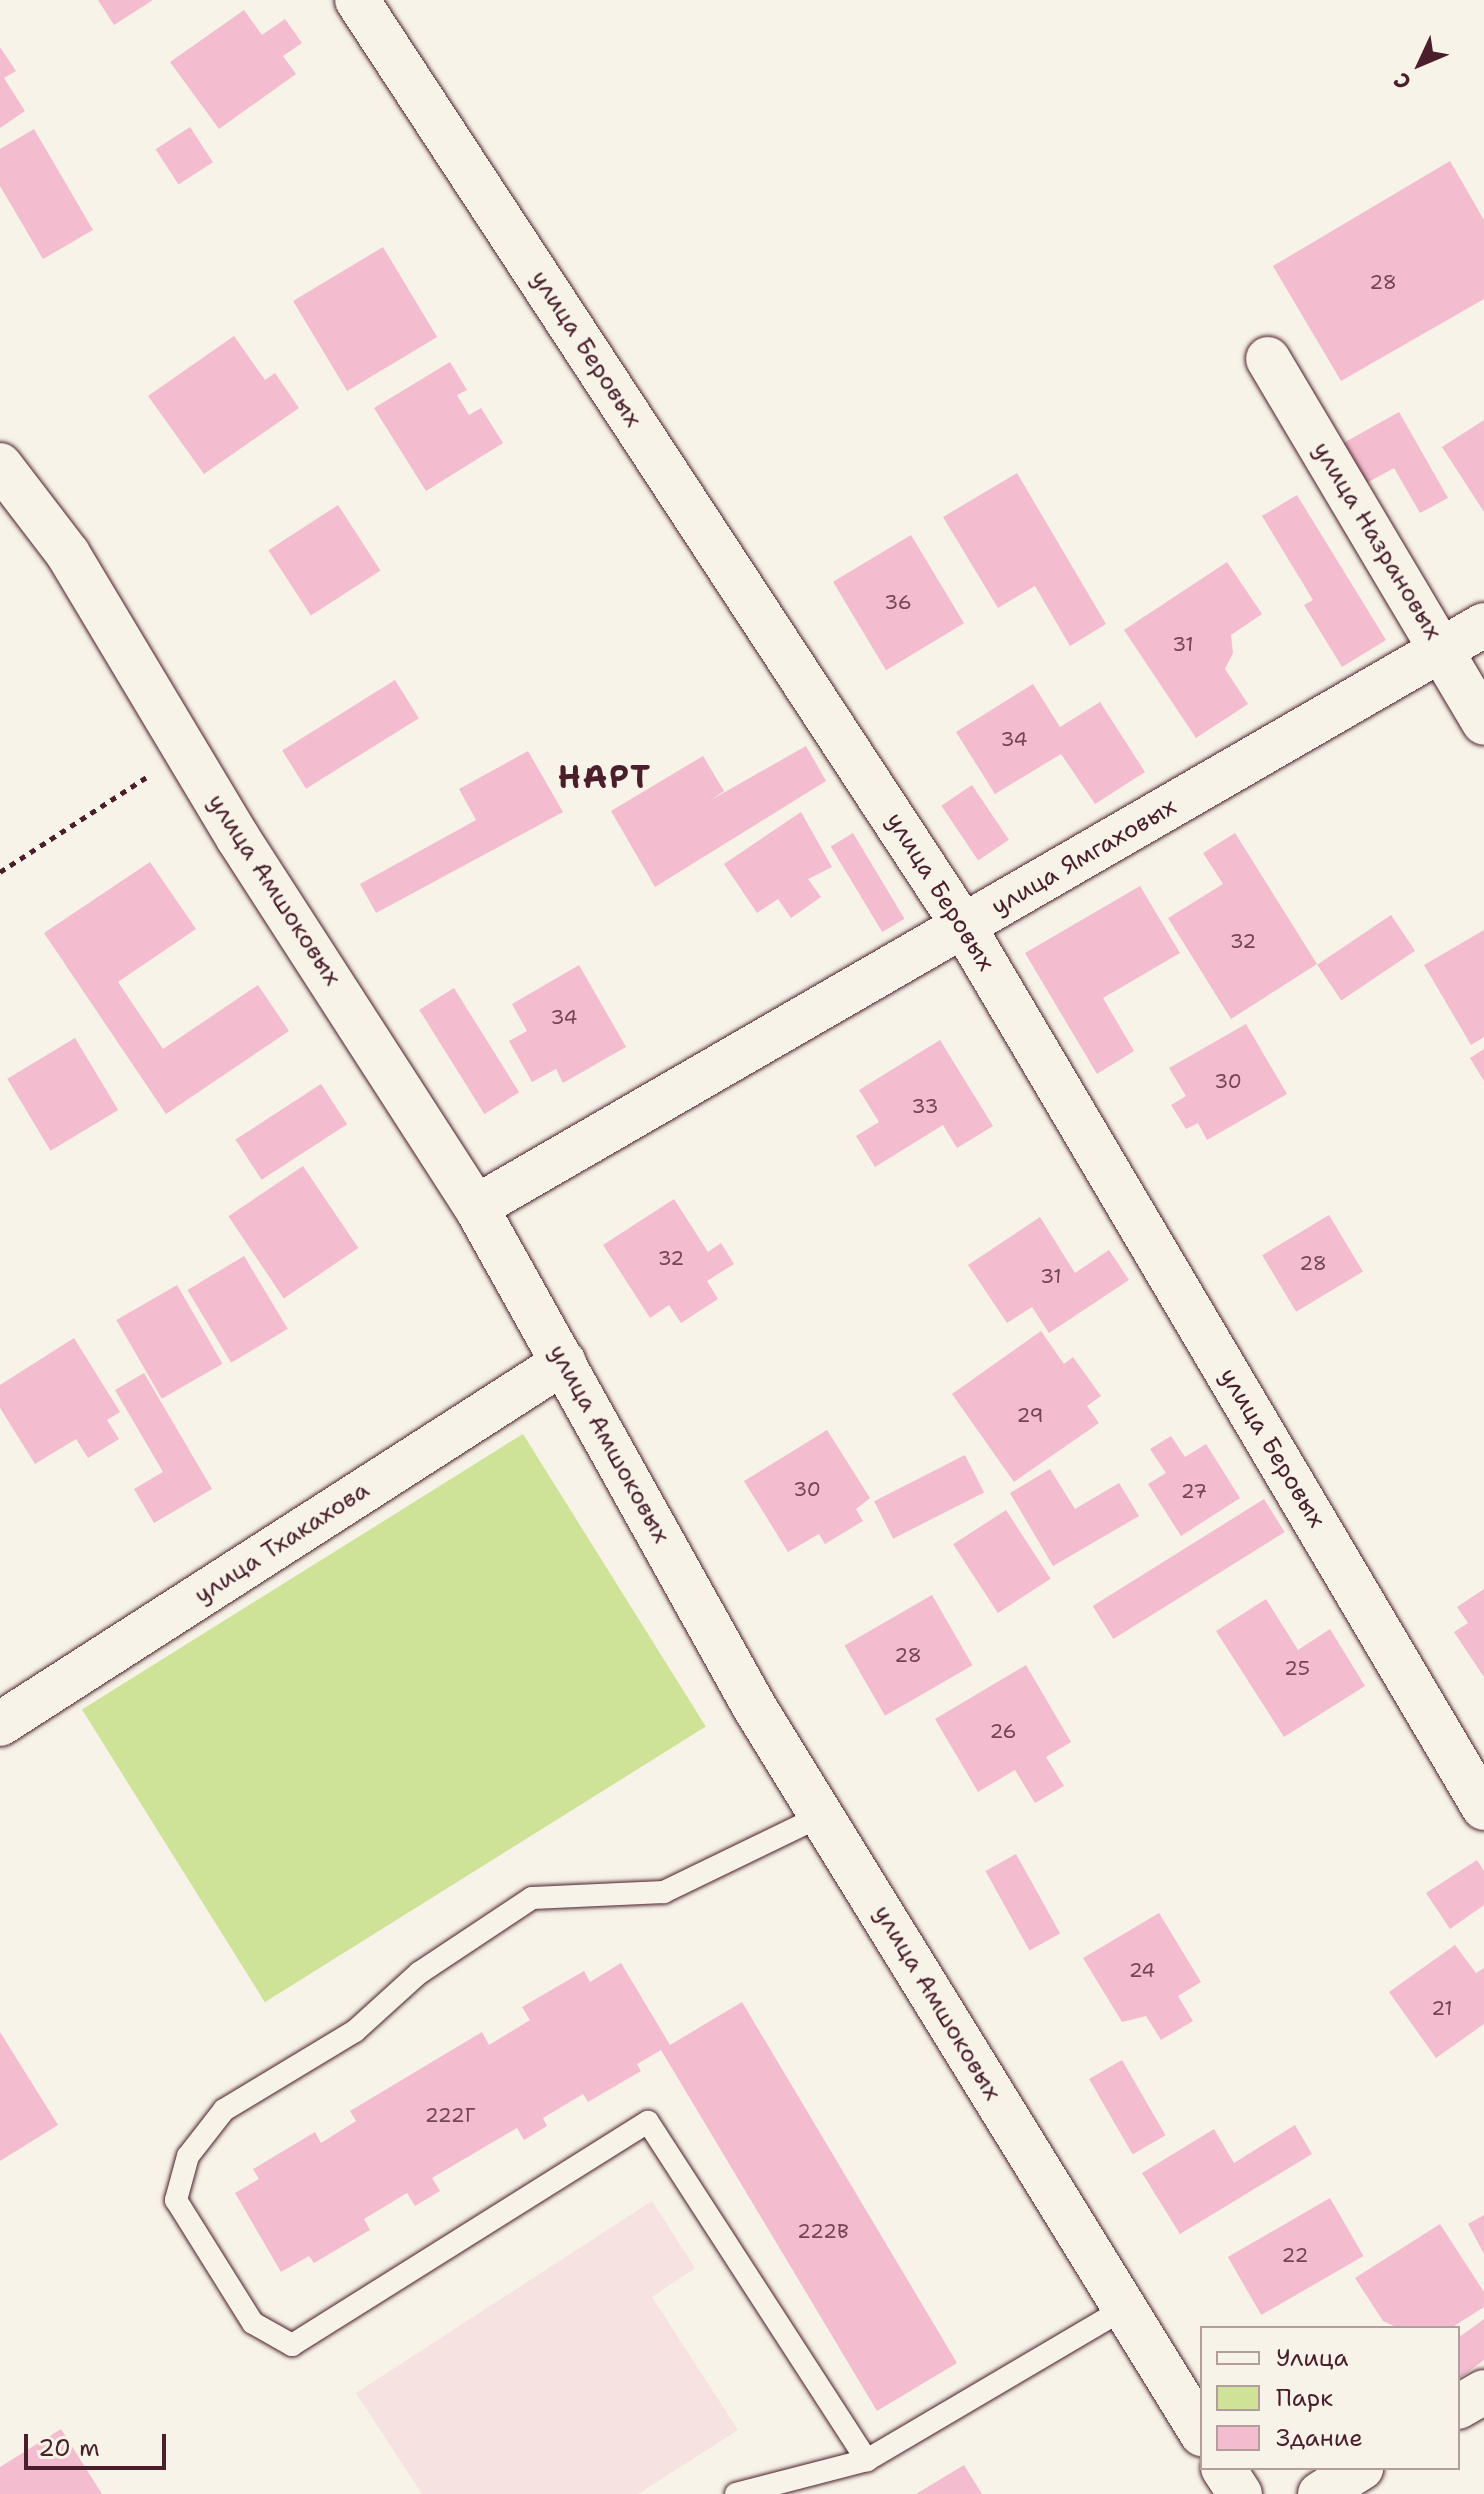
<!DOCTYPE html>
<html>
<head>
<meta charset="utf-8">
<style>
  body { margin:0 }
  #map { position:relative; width:1484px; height:2494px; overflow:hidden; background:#f7f3e8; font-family:"Shantell Sans",sans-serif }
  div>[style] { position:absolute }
  .built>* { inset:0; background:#f6e2e0 }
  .green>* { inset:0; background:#cee398; transform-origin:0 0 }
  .building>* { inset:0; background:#f4bccf; transform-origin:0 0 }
  .path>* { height:5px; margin-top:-2.5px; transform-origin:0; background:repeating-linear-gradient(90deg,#4a1f2b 0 6px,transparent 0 12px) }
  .roads { filter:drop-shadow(0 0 2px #4a1f2b) drop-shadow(0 0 2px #4a1f2b) }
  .lane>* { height:22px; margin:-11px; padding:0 11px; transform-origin:11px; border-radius:11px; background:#f7f3e8 }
  .street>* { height:44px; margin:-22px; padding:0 22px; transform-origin:22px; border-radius:22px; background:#f7f3e8 }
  span { translate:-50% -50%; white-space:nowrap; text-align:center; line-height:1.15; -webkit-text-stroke:6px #f7f3e8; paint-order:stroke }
  .number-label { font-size:20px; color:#744654 }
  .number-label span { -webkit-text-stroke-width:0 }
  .street-label { font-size:24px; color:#4a1f2b }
  .district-label { font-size:32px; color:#4a1f2b; font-weight:700; letter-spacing:2px }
  .legend { position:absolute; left:1200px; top:2326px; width:260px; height:144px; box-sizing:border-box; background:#f7f3e8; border:2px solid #b29e9c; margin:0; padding:10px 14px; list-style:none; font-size:24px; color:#4a1f2b }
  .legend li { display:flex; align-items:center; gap:16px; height:40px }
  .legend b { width:40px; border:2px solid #b29e9c }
  .north { position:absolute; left:1380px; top:24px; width:80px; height:80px; -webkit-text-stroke:6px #f7f3e8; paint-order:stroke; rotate:226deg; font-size:22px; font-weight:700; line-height:32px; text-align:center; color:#4a1f2b }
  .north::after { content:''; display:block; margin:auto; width:28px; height:36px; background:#4a1f2b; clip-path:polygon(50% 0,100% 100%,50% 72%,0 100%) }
  .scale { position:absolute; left:24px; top:2434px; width:142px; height:36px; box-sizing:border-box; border:4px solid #4a1f2b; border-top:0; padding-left:10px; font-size:24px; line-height:28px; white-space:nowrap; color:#4a1f2b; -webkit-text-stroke:6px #f7f3e8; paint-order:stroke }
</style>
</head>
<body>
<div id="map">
  <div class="built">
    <i style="clip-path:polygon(652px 2201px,695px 2268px,652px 2297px,738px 2430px,638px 2494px,422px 2494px,356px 2393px)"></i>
  </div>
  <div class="green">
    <i style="left:523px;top:1434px;width:345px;height:520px;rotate:58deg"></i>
  </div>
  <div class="building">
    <i style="clip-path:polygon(98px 0,153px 0,114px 25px)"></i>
    <i style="clip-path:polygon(244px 10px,262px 35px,285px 19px,302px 43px,283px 56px,296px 74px,219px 129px,170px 62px)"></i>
    <i style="clip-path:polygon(0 47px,16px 71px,4px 78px,25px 111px,0 128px)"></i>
    <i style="left:190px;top:127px;width:42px;height:41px;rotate:57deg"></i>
    <i style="clip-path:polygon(34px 129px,93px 230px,43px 259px,0 186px,0 149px)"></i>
    <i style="clip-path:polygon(1450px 161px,1484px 220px,1484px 299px,1341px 381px,1273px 266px)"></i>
    <i style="left:383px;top:247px;width:105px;height:105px;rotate:59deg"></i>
    <i style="clip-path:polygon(234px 336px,265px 380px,275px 373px,299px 408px,204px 474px,148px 396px)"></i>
    <i style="clip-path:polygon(450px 362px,467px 390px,457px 395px,469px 415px,481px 408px,503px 443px,426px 491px,374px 408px)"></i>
    <i style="clip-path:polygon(1399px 412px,1448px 498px,1420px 513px,1394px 468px,1361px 486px,1338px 446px)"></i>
    <i style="clip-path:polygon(1484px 420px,1484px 512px,1442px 447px)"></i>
    <i style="clip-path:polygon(1017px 473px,1106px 624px,1070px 646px,1035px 586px,998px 608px,943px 517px)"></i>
    <i style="clip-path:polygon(1297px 495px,1386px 640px,1342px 667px,1304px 605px,1313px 600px,1262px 516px)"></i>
    <i style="left:338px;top:505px;width:78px;height:83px;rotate:57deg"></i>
    <i style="left:911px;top:535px;width:103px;height:91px;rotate:59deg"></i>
    <i style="clip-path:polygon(1227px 562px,1262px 614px,1231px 635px,1233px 653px,1225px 669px,1248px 704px,1196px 738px,1124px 630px)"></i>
    <i style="left:395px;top:680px;width:45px;height:133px;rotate:58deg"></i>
    <i style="clip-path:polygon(1033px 684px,1060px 727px,1100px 702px,1145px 772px,1095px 804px,1061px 754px,995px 794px,956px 732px)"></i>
    <i style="clip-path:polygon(806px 746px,826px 781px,655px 887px,611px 811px,703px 756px,724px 791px,711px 800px)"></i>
    <i style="clip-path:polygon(528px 751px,563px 812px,376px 913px,360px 884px,476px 820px,459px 789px)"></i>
    <i style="left:972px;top:785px;width:66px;height:37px;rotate:56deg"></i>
    <i style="clip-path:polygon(801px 812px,832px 867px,808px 879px,821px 897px,791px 918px,778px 899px,757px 913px,724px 864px)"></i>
    <i style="left:853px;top:833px;width:100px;height:26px;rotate:59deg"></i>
    <i style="clip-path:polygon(1235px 833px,1317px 964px,1231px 1019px,1168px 918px,1223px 884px,1203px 853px)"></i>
    <i style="clip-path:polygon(150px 862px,196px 929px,118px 982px,163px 1049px,258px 985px,289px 1031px,166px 1114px,44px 933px)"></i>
    <i style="clip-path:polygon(1140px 886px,1180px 953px,1103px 998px,1134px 1051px,1097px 1074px,1025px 953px)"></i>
    <i style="left:1391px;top:915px;width:43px;height:89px;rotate:56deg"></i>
    <i style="clip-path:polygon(1484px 930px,1484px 1037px,1471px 1045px,1424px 965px)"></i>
    <i style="clip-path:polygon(579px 965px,626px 1047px,563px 1083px,556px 1069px,532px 1082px,509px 1041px,527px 1031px,512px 1004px)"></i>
    <i style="left:454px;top:988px;width:123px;height:41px;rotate:58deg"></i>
    <i style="clip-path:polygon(1246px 1024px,1287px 1094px,1207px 1140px,1198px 1123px,1186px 1129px,1171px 1105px,1186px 1096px,1169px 1068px)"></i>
    <i style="left:75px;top:1038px;width:84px;height:79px;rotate:59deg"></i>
    <i style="clip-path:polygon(940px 1040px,993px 1126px,957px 1148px,943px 1125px,875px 1167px,856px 1136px,879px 1122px,859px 1090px)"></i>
    <i style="clip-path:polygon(1484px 1049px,1484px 1081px,1470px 1058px)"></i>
    <i style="left:321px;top:1084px;width:48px;height:102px;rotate:57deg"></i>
    <i style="left:303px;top:1166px;width:99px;height:90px;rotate:56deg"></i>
    <i style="clip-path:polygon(674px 1199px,708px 1252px,721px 1243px,734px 1264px,707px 1281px,718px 1299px,681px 1323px,669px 1305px,650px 1318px,603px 1245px)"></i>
    <i style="left:1329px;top:1215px;width:66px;height:78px;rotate:59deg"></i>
    <i style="clip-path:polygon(1040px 1217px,1075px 1273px,1109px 1250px,1129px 1280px,1049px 1333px,1032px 1307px,1007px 1323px,968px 1265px)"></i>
    <i style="left:244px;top:1256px;width:85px;height:66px;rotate:59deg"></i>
    <i style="left:177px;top:1285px;width:91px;height:70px;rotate:60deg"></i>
    <i style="clip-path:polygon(1041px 1331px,1064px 1364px,1073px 1357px,1101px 1396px,1087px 1406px,1099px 1423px,1014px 1482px,952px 1394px)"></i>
    <i style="clip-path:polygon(74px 1338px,120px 1412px,107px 1420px,119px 1439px,88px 1458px,76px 1439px,35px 1464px,0 1408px,0 1385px)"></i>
    <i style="clip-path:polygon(144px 1373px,212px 1489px,154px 1523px,134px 1489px,163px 1472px,115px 1390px)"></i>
    <i style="clip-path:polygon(827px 1430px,870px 1498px,856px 1509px,863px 1521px,825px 1544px,819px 1534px,788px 1552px,744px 1481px)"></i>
    <i style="clip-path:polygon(1171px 1436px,1185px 1457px,1206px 1444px,1240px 1498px,1181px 1536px,1148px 1484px,1166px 1473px,1150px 1449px)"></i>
    <i style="left:965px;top:1455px;width:42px;height:102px;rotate:63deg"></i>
    <i style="clip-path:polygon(1050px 1469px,1075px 1509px,1119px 1483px,1139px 1516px,1053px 1566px,1010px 1493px)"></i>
    <i style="left:1264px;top:1499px;width:39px;height:202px;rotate:58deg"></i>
    <i style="left:1006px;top:1510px;width:82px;height:63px;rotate:57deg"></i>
    <i style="clip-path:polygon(1484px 1589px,1484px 1677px,1454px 1632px,1468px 1623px,1457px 1607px)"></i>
    <i style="left:932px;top:1595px;width:81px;height:101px;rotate:60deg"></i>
    <i style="clip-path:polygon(1266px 1599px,1298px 1650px,1330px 1629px,1365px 1686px,1284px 1737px,1216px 1631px)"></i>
    <i style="clip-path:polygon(1026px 1665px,1071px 1742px,1046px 1757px,1064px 1786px,1035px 1803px,1015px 1770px,978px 1792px,935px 1719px)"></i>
    <i style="left:1016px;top:1854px;width:91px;height:35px;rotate:61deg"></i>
    <i style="clip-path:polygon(1477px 1860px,1484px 1871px,1484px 1905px,1450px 1929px,1426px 1893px)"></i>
    <i style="clip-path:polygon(1159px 1913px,1201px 1982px,1178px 1996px,1193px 2021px,1161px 2040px,1146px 2016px,1122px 2022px,1083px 1958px)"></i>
    <i style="clip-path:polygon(1455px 1945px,1476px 1973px,1484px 1968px,1484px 2024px,1436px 2058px,1389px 1992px)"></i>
    <i style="clip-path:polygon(621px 1963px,670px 2045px,742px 2002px,957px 2363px,877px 2411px,661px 2050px,637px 2064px,641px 2071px,588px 2102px,583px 2094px,543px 2118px,547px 2126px,524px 2140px,517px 2128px,432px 2178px,440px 2191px,415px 2206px,407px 2193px,364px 2219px,370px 2230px,314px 2263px,309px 2256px,281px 2272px,235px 2193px,259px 2179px,253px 2169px,315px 2132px,321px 2143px,356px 2121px,350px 2111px,482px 2032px,489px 2045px,530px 2020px,522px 2007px,584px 1971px,590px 1982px)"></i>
    <i style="clip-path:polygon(0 2032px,58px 2125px,0 2161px)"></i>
    <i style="left:1122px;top:2060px;width:87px;height:38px;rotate:60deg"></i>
    <i style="clip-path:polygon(1295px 2125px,1312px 2154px,1180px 2234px,1142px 2173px,1214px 2129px,1234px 2163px)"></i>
    <i style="left:1330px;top:2198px;width:67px;height:118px;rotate:60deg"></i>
    <i style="clip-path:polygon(1484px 2215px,1484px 2254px,1468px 2224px)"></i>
    <i style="clip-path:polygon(1440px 2224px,1484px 2292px,1484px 2307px,1451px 2328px,1398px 2328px,1383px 2321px,1355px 2278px)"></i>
    <i style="clip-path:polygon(1484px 2319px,1484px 2360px,1458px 2379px,1458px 2338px)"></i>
    <i style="clip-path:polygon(61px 2429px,102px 2494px,0 2494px,0 2467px)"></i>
    <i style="clip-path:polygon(964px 2465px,982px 2494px,916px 2494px)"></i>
  </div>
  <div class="path">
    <i style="left:0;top:872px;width:175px;rotate:-32.9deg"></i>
  </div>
  <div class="roads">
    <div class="lane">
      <i style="left:823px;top:1815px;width:177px;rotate:154.2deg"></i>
      <i style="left:664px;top:1892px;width:132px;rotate:177.4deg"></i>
      <i style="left:532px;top:1898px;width:136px;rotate:146.4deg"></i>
      <i style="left:419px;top:1973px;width:86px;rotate:137.8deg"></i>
      <i style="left:355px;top:2031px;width:153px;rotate:148.9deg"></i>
      <i style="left:224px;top:2110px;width:58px;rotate:128deg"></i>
      <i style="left:188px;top:2156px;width:46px;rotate:105.3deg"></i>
      <i style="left:176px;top:2200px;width:145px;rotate:58deg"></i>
      <i style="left:253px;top:2323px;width:45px;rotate:29.4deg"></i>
      <i style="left:292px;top:2345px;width:420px;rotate:-32.1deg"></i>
      <i style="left:648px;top:2122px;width:403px;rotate:57.1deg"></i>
      <i style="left:867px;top:2460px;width:297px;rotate:-30.5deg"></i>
      <i style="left:736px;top:2494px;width:135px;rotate:-14.5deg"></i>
    </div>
    <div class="street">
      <i style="left:357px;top:0;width:1108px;rotate:56.78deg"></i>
      <i style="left:964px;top:927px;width:1023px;rotate:59.45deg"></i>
      <i style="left:1268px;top:359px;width:423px;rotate:59.3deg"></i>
      <i style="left:0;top:465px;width:112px;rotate:52.6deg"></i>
      <i style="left:68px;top:554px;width:331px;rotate:59.1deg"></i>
      <i style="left:238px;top:838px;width:439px;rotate:57.2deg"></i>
      <i style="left:476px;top:1207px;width:573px;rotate:60.89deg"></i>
      <i style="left:755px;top:1708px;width:853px;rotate:58.38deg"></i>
      <i style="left:476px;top:1207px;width:1164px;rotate:-30deg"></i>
      <i style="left:0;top:1724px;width:670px;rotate:-32.69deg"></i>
      <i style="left:1458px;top:2407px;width:30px;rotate:-30deg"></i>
      <i style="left:1223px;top:2468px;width:31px;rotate:57deg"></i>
      <i style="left:1320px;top:2494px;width:49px;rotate:-32.4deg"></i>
    </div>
  </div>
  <div class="number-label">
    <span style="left:1383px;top:282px">28</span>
    <span style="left:898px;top:602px">36</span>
    <span style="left:1183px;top:644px">31</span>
    <span style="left:1014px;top:739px">34</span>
    <span style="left:1243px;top:941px">32</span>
    <span style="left:564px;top:1017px">34</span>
    <span style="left:1228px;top:1081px">30</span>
    <span style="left:925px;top:1106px">33</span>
    <span style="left:671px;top:1258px">32</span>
    <span style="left:1313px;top:1263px">28</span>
    <span style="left:1051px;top:1276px">31</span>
    <span style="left:1030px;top:1415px">29</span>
    <span style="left:807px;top:1489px">30</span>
    <span style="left:1194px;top:1491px">27</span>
    <span style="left:908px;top:1655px">28</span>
    <span style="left:1297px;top:1668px">25</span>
    <span style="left:1003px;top:1731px">26</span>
    <span style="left:1142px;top:1970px">24</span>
    <span style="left:1442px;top:2008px">21</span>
    <span style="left:450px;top:2115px">222Г</span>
    <span style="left:823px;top:2231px">222В</span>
    <span style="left:1295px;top:2255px">22</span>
  </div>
  <div class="street-label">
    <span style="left:586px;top:349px;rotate:57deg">улица Беровых</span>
    <span style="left:1377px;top:541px;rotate:59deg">улица Назрановых</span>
    <span style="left:1084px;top:857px;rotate:-30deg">улица Ямгаховых</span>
    <span style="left:274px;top:890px;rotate:57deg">улица Амшоковых</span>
    <span style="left:940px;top:892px;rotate:58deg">улица Беровых</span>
    <span style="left:609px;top:1444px;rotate:61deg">улица Амшоковых</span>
    <span style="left:1272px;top:1448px;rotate:59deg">улица Беровых</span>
    <span style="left:282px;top:1543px;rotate:-33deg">улица Тхакахова</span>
    <span style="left:937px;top:2003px;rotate:59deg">улица Амшоковых</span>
  </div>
  <div class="district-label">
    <span style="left:605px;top:777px">НАРТ</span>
  </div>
  <ul class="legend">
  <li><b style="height:10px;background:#f7f3e8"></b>Улица</li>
  <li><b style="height:22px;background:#cee398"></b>Парк</li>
  <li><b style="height:22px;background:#f4bccf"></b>Здание</li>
  </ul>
  <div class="north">С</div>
  <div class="scale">20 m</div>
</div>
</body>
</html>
